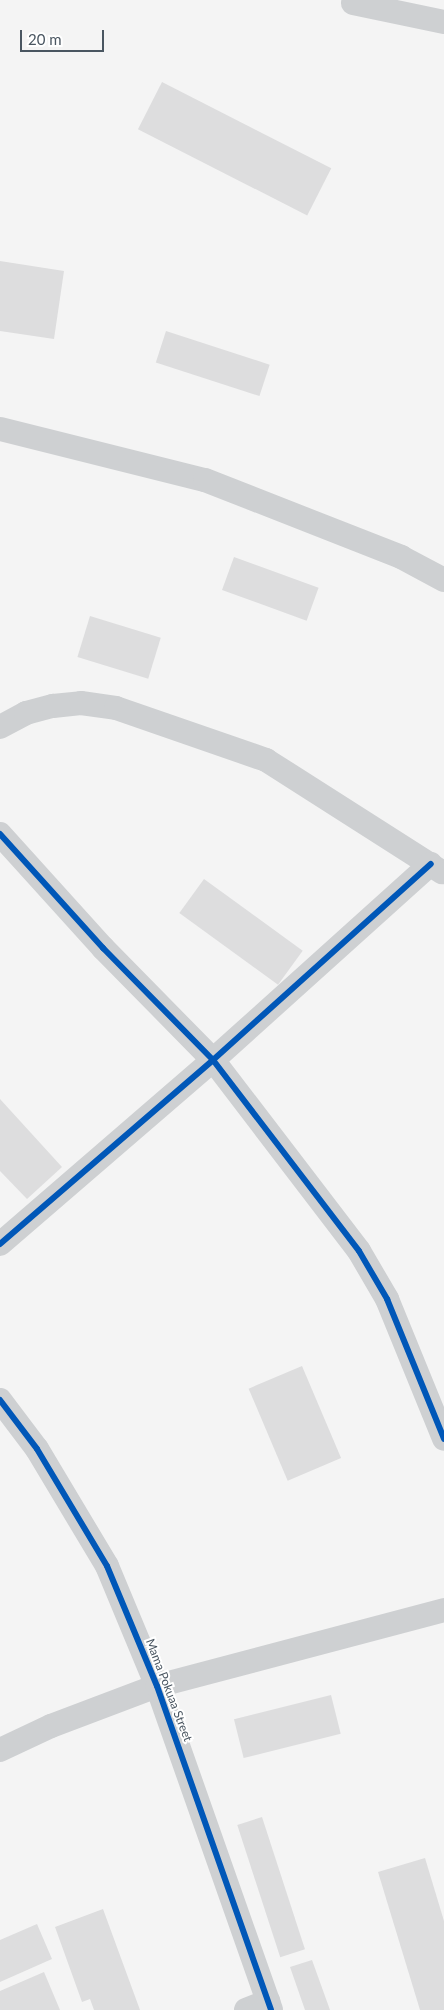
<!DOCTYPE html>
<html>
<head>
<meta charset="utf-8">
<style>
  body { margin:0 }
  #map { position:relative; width:444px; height:2010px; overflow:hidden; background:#f4f4f4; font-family:Lato,sans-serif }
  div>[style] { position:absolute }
  .building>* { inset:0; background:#ddddde; transform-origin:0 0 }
  .minor>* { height:24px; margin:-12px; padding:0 12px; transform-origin:12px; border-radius:12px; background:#ced0d2 }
  .cycleway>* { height:6px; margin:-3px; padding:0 3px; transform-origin:3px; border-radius:3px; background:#0057b8 }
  span { translate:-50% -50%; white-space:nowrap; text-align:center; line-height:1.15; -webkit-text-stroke:4px #fff; paint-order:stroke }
  .street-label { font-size:12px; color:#4a5661 }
  .scale { position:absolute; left:20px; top:30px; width:84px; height:22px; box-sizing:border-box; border:2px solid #4a5661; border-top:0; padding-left:6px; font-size:15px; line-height:18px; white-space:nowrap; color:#4a5661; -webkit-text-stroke:4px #fff; paint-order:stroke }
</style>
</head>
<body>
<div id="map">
  <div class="building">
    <i style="left:162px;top:82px;width:190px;height:53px;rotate:27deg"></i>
    <i style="clip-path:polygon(0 261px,64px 271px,54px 339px,0 331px)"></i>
    <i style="left:166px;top:331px;width:109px;height:33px;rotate:18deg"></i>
    <i style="left:234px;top:557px;width:90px;height:35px;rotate:20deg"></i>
    <i style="left:90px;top:616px;width:74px;height:43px;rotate:17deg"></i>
    <i style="left:204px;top:879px;width:122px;height:42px;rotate:36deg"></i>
    <i style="clip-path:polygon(0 1099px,62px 1167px,27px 1199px,0 1171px)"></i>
    <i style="left:302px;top:1366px;width:100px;height:58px;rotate:67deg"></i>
    <i style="left:331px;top:1695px;width:40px;height:100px;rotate:76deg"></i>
    <i style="left:262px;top:1817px;width:139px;height:26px;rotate:72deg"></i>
    <i style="clip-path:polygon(425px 1858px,444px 1921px,444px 2010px,420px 2010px,378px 1872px)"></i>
    <i style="clip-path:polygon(103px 1909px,140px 2010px,94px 2010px,90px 1999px,82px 2002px,55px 1927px)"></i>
    <i style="clip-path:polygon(37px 1924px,52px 1959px,0 1982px,0 1940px)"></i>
    <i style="clip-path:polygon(312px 1960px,330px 2010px,305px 2010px,290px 1967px)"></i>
    <i style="clip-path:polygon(44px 1972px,60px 2010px,0 2010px,0 1991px)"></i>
  </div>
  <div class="minor">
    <i style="left:353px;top:3px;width:93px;rotate:11.8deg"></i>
    <i style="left:0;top:429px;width:211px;rotate:14deg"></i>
    <i style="left:205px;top:480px;width:211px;rotate:21.4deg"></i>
    <i style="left:401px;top:557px;width:49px;rotate:28.1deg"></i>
    <i style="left:0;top:727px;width:30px;rotate:-28deg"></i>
    <i style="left:26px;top:713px;width:28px;rotate:-15deg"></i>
    <i style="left:53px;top:706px;width:28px;rotate:-6deg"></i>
    <i style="left:81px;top:703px;width:35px;rotate:8deg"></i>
    <i style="left:116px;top:708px;width:159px;rotate:19.1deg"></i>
    <i style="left:266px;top:760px;width:209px;rotate:32.5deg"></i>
    <i style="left:0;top:834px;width:154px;rotate:47.9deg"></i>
    <i style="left:103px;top:948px;width:157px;rotate:45.5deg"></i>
    <i style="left:213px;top:1060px;width:240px;rotate:52.6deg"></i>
    <i style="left:359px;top:1251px;width:56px;rotate:59.7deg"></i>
    <i style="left:387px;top:1299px;width:151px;rotate:67.8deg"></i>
    <i style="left:0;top:1244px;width:281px;rotate:-40.8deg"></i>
    <i style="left:213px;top:1060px;width:293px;rotate:-42deg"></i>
    <i style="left:0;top:1400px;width:61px;rotate:52.9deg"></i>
    <i style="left:37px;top:1449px;width:136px;rotate:59.1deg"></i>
    <i style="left:107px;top:1566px;width:130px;rotate:67.4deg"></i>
    <i style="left:157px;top:1686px;width:343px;rotate:70.6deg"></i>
    <i style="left:0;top:1750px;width:56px;rotate:-25.2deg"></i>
    <i style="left:51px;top:1726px;width:113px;rotate:-20.7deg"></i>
    <i style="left:157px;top:1686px;width:297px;rotate:-14.8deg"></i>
    <i style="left:246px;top:2010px;width:24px;rotate:-22deg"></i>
  </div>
  <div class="cycleway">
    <i style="left:0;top:834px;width:154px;rotate:47.9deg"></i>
    <i style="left:103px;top:948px;width:157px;rotate:45.5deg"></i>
    <i style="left:213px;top:1060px;width:240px;rotate:52.6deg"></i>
    <i style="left:359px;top:1251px;width:56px;rotate:59.7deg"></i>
    <i style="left:387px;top:1299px;width:151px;rotate:67.8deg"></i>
    <i style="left:0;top:1244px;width:281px;rotate:-40.8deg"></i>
    <i style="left:213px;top:1060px;width:293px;rotate:-42deg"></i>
    <i style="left:0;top:1400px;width:61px;rotate:52.9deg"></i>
    <i style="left:37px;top:1449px;width:136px;rotate:59.1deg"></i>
    <i style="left:107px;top:1566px;width:130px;rotate:67.4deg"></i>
    <i style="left:157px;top:1686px;width:343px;rotate:70.6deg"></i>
  </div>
  <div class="street-label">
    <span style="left:169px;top:1690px;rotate:69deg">Mama Pokuaa Street</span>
  </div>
  <div class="scale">20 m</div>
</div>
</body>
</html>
